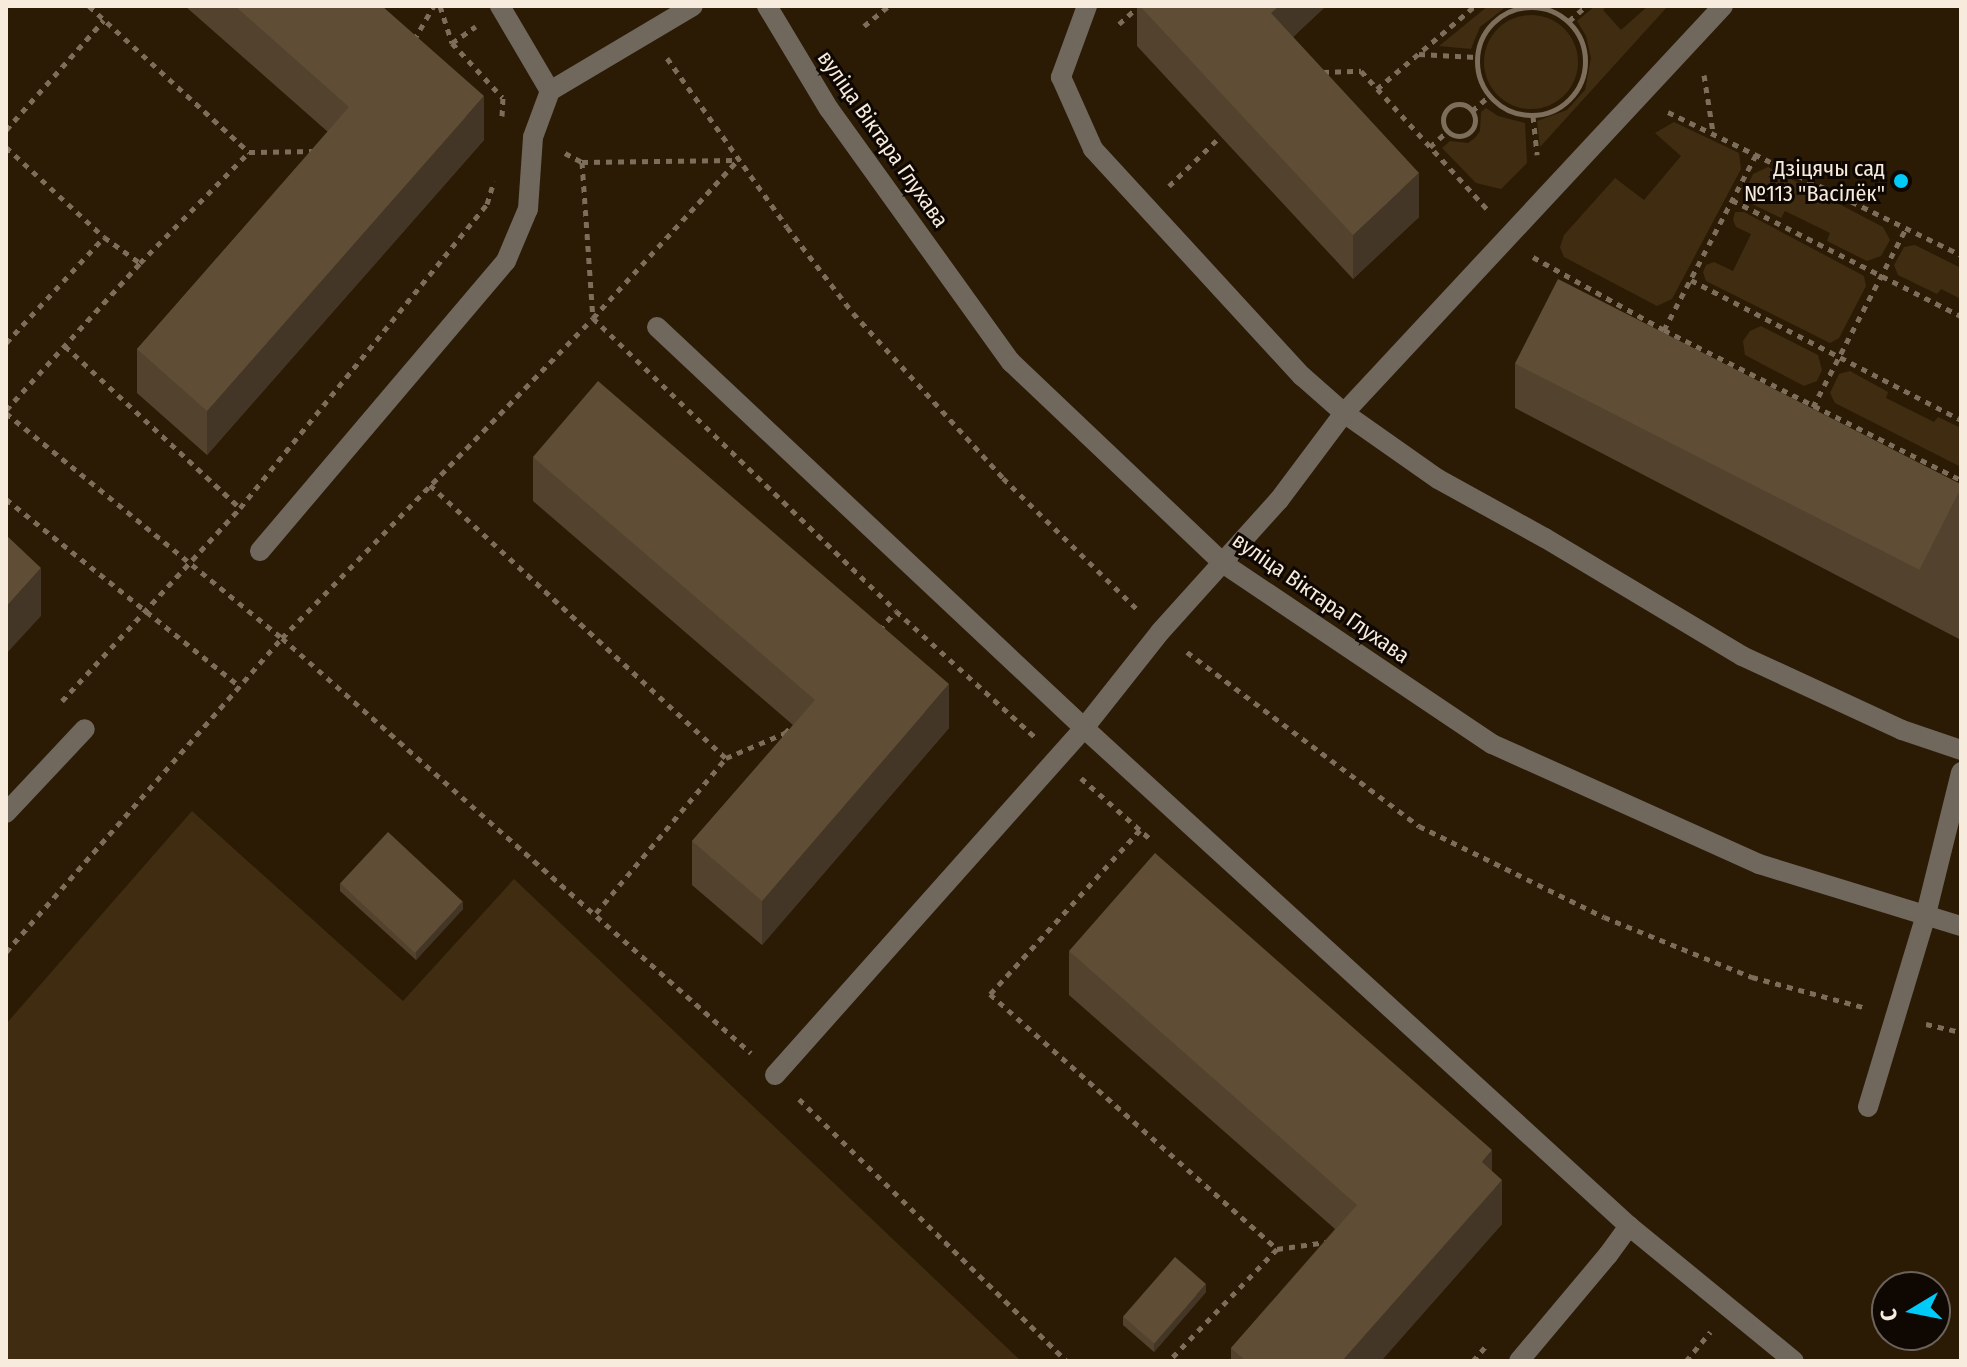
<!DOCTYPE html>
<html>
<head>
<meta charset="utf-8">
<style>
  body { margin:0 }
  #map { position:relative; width:1967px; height:1367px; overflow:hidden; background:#2b1b05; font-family:"Fira Sans Condensed",sans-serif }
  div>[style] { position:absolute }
  .green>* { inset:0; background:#402c11 }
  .round { border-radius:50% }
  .path>* { height:5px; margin-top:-2.5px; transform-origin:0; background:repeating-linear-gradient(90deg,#7c6e5b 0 6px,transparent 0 12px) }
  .path>.ring { margin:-2.5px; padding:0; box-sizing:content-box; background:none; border:5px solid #7c6e5b; border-radius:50% }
  .minor>* { height:20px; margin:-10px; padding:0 10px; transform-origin:10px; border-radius:10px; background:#70675d }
  .wall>* { inset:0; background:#53422e }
  .shaded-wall>* { inset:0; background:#433626 }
  .building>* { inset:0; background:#604d36; transform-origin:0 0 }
  .dots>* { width:22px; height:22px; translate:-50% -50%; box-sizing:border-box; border:4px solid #0e0702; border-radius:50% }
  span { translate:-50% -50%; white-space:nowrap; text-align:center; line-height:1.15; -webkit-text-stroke:6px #0e0702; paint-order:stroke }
  .street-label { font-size:22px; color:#f6ebdd }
  .poi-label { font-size:22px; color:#f6ebdd }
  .right { translate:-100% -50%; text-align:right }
  .frame { position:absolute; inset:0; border:8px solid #f6ebdd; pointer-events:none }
  .north { position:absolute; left:1871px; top:1271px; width:80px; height:80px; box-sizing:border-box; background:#0e0702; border:2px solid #6b625a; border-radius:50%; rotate:260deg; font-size:22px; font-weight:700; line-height:32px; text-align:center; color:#f6ebdd }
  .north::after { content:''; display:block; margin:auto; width:28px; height:36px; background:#00cbf8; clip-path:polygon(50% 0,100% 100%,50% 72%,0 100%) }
</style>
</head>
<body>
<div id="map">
  <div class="green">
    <i style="clip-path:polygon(1488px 6px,1507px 6px,1480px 27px,1471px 49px,1439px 46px)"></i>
    <i style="clip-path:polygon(1595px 6px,1607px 6px,1603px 10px,1621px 30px,1648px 6px,1668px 6px,1540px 147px,1537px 121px,1567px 110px,1585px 90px,1591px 58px,1586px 36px,1577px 21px)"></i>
    <i class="round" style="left:1484px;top:15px;width:94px;height:94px"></i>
    <i style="clip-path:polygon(1486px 108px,1498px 116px,1525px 123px,1527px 163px,1501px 189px,1476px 183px,1442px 148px,1450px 141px,1468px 143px,1475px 138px,1480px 131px,1481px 112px)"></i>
    <i style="clip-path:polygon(1674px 122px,1739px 153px,1741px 169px,1672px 299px,1657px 306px,1564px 257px,1560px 247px,1564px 235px,1615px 178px,1644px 200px,1681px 156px,1655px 133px)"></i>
    <i style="clip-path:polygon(1768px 167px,1883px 227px,1890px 240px,1881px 256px,1867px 261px,1827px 241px,1830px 233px,1785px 211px,1781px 218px,1752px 204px,1746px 189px,1753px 174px)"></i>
    <i style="clip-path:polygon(1735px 212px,1744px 212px,1864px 276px,1866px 286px,1839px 338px,1830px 343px,1706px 281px,1703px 272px,1706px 265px,1714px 262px,1733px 271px,1751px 234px,1736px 227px,1733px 220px)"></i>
    <i style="clip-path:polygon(1915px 245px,1961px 268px,1961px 299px,1941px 289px,1937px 294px,1898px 275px,1894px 265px,1904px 247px)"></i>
    <i style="clip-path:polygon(1761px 326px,1818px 355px,1822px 370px,1817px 381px,1804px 386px,1745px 355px,1743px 341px,1750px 331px)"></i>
    <i style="clip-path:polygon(1850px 371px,1888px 392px,1886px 398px,1934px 422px,1938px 417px,1961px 428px,1961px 467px,1835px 403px,1830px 393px,1839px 374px)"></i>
    <i style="clip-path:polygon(192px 811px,403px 1001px,514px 879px,1021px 1361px,6px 1361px,6px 1024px)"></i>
  </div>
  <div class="path">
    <i style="left:89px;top:6px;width:217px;rotate:42.4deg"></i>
    <i style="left:440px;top:6px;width:39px;rotate:72deg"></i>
    <i style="left:452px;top:43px;width:74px;rotate:47.2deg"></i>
    <i class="ring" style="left:1477px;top:7px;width:103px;height:103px"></i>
    <i style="left:1569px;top:21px;width:23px;rotate:-41deg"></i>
    <i style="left:1119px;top:24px;width:27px;rotate:-42deg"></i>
    <i style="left:864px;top:26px;width:32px;rotate:-39deg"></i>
    <i style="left:414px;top:40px;width:39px;rotate:-60deg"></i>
    <i style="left:452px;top:43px;width:29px;rotate:-35deg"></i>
    <i style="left:1419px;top:54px;width:57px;rotate:3deg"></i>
    <i style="left:667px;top:58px;width:207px;rotate:54.6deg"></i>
    <i style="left:787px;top:227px;width:108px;rotate:52.5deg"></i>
    <i style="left:853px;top:313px;width:223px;rotate:47.7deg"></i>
    <i style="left:1003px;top:478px;width:187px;rotate:44.4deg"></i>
    <i style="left:1323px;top:72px;width:38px;rotate:-2deg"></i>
    <i style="left:1361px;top:71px;width:188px;rotate:47.6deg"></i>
    <i style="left:1704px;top:75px;width:58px;rotate:81deg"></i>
    <i style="left:1377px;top:89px;width:128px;rotate:-40.3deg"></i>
    <i class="ring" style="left:1443px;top:104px;width:27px;height:27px"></i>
    <i style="left:1472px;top:111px;width:23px;rotate:-41deg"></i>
    <i style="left:1668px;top:112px;width:326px;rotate:26deg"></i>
    <i style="left:502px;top:116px;width:19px;rotate:-87deg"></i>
    <i style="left:1533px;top:116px;width:39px;rotate:84deg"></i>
    <i style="left:6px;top:130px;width:147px;rotate:-48.3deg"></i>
    <i style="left:6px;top:147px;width:133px;rotate:42.6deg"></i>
    <i style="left:104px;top:237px;width:44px;rotate:35.8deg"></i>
    <i style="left:1430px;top:147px;width:24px;rotate:-42deg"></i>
    <i style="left:565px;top:153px;width:19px;rotate:28deg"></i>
    <i style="left:582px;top:162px;width:155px;rotate:-0.7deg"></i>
    <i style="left:582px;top:162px;width:156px;rotate:86deg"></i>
    <i style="left:593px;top:318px;width:421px;rotate:44deg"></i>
    <i style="left:896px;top:611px;width:188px;rotate:42.2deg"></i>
    <i style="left:1169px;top:186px;width:71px;rotate:-43.9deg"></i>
    <i style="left:1732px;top:200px;width:257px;rotate:26.9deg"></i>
    <i style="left:1533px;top:257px;width:150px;rotate:29.1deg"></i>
    <i style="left:1664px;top:330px;width:333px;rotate:26.8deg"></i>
    <i style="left:1691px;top:280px;width:304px;rotate:27.4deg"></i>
    <i style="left:1664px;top:330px;width:200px;rotate:-62.3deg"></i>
    <i style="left:6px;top:343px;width:144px;rotate:-47.2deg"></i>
    <i style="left:65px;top:346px;width:238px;rotate:42.8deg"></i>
    <i style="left:1813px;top:407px;width:202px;rotate:-62.5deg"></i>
    <i style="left:6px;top:410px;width:199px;rotate:-47.6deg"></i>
    <i style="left:140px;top:263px;width:156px;rotate:-45.5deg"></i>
    <i style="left:249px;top:152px;width:67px;rotate:-0.9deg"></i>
    <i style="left:6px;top:413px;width:356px;rotate:39.2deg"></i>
    <i style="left:282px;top:638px;width:626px;rotate:41.5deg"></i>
    <i style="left:430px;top:485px;width:403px;rotate:42.7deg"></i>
    <i style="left:6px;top:499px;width:299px;rotate:38.7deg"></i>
    <i style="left:879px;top:630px;width:25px;rotate:-48deg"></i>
    <i style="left:1187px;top:652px;width:290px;rotate:36.9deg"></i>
    <i style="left:1419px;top:826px;width:206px;rotate:26.2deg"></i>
    <i style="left:1604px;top:917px;width:160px;rotate:22.1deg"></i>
    <i style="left:1752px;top:977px;width:118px;rotate:15.2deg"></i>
    <i style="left:62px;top:701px;width:263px;rotate:-47.3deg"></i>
    <i style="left:240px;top:508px;width:392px;rotate:-50.9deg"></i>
    <i style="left:487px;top:204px;width:24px;rotate:-73deg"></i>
    <i style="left:1081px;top:778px;width:91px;rotate:41.4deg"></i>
    <i style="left:1140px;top:830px;width:222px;rotate:132.4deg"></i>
    <i style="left:990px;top:994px;width:384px;rotate:41.6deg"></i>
    <i style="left:1277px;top:1249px;width:156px;rotate:134deg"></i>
    <i style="left:596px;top:913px;width:202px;rotate:-50deg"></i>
    <i style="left:726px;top:758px;width:64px;rotate:-23deg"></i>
    <i style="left:785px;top:733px;width:14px;rotate:-45deg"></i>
    <i style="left:6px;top:952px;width:418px;rotate:-48.7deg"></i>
    <i style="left:282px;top:638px;width:446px;rotate:-45.8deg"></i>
    <i style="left:593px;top:318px;width:214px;rotate:-47.5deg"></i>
    <i style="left:1926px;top:1024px;width:36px;rotate:13deg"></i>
    <i style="left:799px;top:1099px;width:375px;rotate:44.4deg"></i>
    <i style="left:1277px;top:1249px;width:50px;rotate:-8deg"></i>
    <i style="left:1473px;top:1361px;width:23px;rotate:-49deg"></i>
    <i style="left:1686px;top:1361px;width:38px;rotate:-50deg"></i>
  </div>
  <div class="minor">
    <i style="left:500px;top:6px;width:99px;rotate:59.5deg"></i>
    <i style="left:767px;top:6px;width:120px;rotate:59deg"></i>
    <i style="left:829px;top:109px;width:312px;rotate:54.3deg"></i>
    <i style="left:1011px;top:362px;width:294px;rotate:43.5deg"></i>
    <i style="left:1224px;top:564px;width:323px;rotate:33.9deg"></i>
    <i style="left:1492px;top:744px;width:293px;rotate:24.2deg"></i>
    <i style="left:1759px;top:864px;width:211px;rotate:17.1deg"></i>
    <i style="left:1087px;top:6px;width:76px;rotate:110.1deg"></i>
    <i style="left:1061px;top:77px;width:79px;rotate:66deg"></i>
    <i style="left:1093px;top:149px;width:309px;rotate:47.4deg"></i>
    <i style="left:1302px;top:376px;width:56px;rotate:41.4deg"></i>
    <i style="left:1344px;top:413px;width:115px;rotate:35.1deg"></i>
    <i style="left:1438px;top:479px;width:122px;rotate:28.9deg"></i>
    <i style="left:1545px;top:538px;width:230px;rotate:30.9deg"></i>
    <i style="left:1742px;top:656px;width:176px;rotate:24.8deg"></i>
    <i style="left:1902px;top:730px;width:62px;rotate:18.7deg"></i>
    <i style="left:657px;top:327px;width:586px;rotate:43.2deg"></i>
    <i style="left:1084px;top:728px;width:738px;rotate:42.42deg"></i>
    <i style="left:1629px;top:1226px;width:213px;rotate:39.3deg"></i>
    <i style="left:260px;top:551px;width:380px;rotate:-49.7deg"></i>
    <i style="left:506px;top:261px;width:56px;rotate:-67.1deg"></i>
    <i style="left:528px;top:209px;width:72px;rotate:-86deg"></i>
    <i style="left:533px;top:137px;width:49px;rotate:-69.7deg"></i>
    <i style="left:550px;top:91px;width:166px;rotate:-30.7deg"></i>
    <i style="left:6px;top:813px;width:115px;rotate:-46.8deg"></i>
    <i style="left:775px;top:1075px;width:465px;rotate:-48.3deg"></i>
    <i style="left:1084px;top:728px;width:122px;rotate:-51.6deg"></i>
    <i style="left:1160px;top:632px;width:178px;rotate:-48deg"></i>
    <i style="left:1279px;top:500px;width:109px;rotate:-53.2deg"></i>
    <i style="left:1344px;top:413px;width:556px;rotate:-47.04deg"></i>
    <i style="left:1868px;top:1107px;width:197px;rotate:-73.2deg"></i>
    <i style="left:1925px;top:918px;width:150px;rotate:-76.1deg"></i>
    <i style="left:1519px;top:1361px;width:138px;rotate:-50deg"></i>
    <i style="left:1608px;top:1255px;width:36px;rotate:-54deg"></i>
  </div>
  <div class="wall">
    <i style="clip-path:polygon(185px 6px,382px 6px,484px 140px,207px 455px,137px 393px,137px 349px,328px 132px)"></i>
    <i style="clip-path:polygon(1137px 6px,1326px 6px,1293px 37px,1419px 217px,1353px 279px,1137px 46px)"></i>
    <i style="clip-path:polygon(1515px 364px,1961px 488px,1961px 640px,1515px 408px)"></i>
    <i style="clip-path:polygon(533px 457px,949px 728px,762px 945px,692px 885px,692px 841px,793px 725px,533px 501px)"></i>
    <i style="clip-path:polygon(340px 883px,463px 909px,416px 960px,340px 891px)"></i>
    <i style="clip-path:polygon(1069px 951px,1492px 1171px,1502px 1224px,1381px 1361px,1231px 1361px,1231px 1348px,1335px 1229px,1069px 995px)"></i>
    <i style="clip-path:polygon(1206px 1292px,1154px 1352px,1123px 1325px,1123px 1317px)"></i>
  </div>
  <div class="shaded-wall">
    <i style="clip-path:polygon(1279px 6px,1326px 6px,1271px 57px,1271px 13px)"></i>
    <i style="clip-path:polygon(484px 96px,484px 140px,207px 455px,207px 411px)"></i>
    <i style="clip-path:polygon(1419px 173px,1419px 217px,1353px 279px,1353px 235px)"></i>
    <i style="clip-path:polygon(41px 568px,41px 616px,6px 654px,6px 607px)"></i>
    <i style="clip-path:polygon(949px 684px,949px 728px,762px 945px,762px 901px)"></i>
    <i style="clip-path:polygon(463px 901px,463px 909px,416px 960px,416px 952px)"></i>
    <i style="clip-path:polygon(1492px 1150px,1492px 1191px,1502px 1180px,1502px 1224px,1381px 1361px,1342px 1361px,1482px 1162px)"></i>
    <i style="clip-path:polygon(1206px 1284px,1206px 1292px,1154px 1352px,1154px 1344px)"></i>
  </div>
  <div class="building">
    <i style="clip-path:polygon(235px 6px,382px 6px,484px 96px,207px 411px,137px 349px,349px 107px)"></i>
    <i style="clip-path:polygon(1140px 6px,1279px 6px,1271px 13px,1419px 173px,1353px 235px)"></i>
    <i style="left:1558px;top:279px;width:454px;height:95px;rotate:27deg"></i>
    <i style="clip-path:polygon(598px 381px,949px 684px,762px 901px,692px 841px,815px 700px,533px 457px)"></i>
    <i style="clip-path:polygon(6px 535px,41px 568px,6px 607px)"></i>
    <i style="left:388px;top:832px;width:102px;height:70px;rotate:43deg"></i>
    <i style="clip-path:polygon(1155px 853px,1492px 1150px,1482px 1162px,1502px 1180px,1342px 1361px,1246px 1361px,1231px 1348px,1357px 1205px,1069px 951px)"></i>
    <i style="left:1175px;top:1257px;width:41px;height:79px;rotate:41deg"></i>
  </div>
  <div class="dots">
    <i style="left:1901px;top:181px;background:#00cbf8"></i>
  </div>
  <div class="street-label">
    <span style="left:883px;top:139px;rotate:55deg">вуліца Віктара Глухава</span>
    <span style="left:1321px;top:598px;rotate:35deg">вуліца Віктара Глухава</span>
  </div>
  <div class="poi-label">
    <span class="right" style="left:1885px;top:181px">Дзіцячы сад<br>№113 "Васілёк"</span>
  </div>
  <div class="frame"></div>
  <div class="north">С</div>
</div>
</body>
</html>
